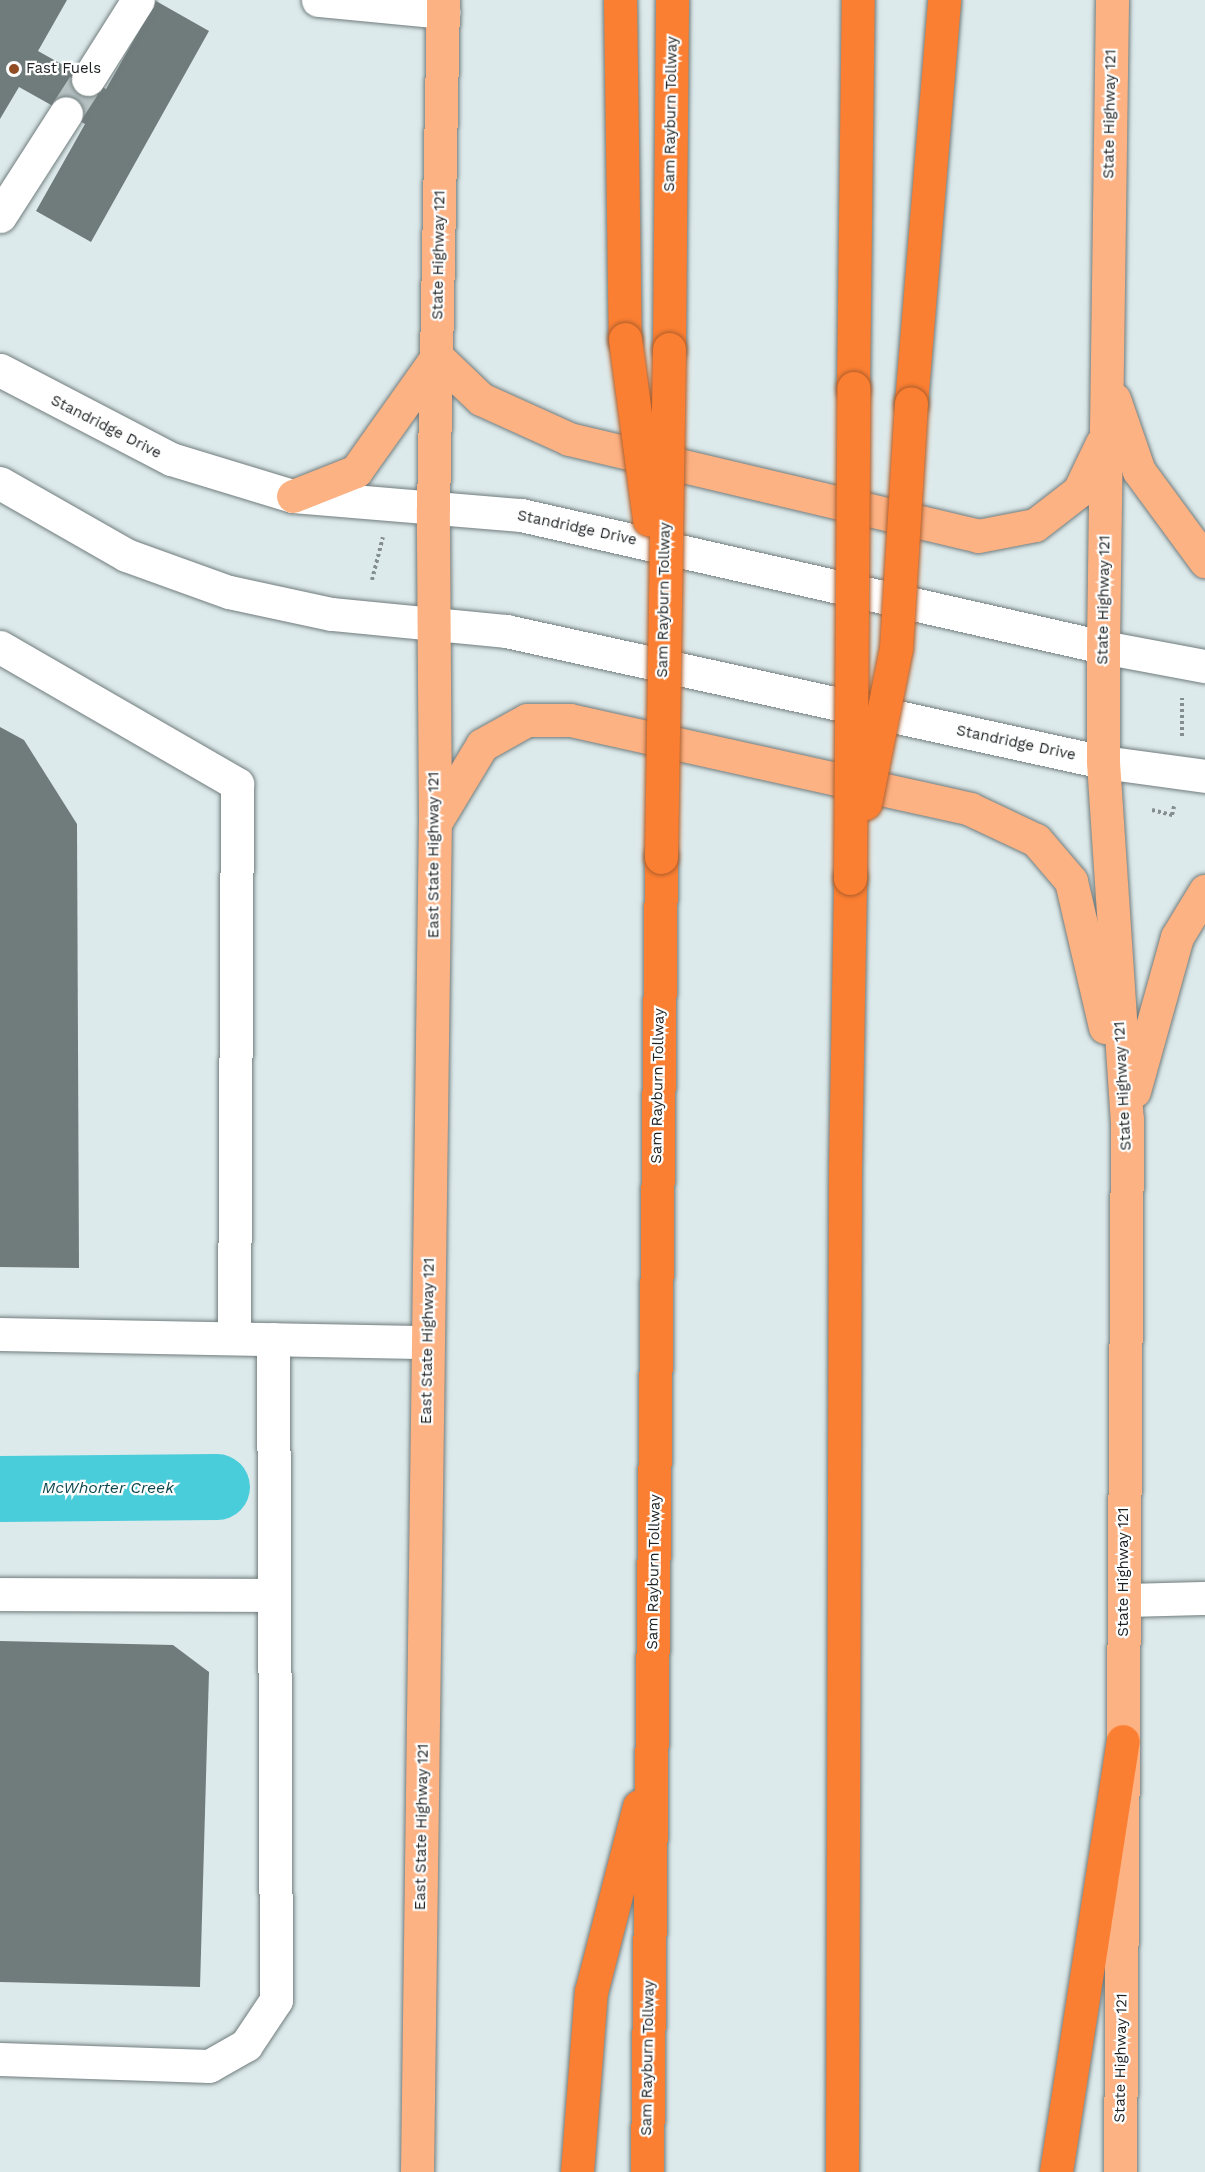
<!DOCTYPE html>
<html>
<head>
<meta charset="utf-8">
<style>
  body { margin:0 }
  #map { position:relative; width:1205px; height:2172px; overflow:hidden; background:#ddeaeb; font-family:"Work Sans",sans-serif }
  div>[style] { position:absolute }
  .river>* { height:66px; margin:-33px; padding:0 33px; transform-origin:33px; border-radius:33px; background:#4acdda }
  .building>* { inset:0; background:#707b7c }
  .minor-tunnel>* { height:33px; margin-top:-16.5px; transform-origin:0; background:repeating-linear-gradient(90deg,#b7c2c3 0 33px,transparent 0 49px) }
  .path>* { height:4px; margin-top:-2px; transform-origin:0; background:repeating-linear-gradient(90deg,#858e8f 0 3px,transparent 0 6px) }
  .roads { filter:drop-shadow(0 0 2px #717c7d) drop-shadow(0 0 2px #717c7d) }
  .minor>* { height:33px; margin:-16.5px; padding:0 16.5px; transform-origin:16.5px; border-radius:16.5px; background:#fff }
  .major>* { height:33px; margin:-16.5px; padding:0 16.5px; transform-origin:16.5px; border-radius:16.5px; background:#fdb284 }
  .highway>* { height:33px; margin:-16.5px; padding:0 16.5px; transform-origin:16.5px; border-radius:16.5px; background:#fb7f32 }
  .bridges { filter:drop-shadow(0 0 2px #ad5e2c) drop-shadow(0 0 2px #ad5e2c) }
  .highway-bridge>* { height:33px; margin:-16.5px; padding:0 16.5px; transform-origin:16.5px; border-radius:16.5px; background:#fb7f32 }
  .dots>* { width:16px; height:16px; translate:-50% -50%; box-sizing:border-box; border:3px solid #fff; border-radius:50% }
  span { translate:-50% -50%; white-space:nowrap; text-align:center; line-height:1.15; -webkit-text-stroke:4.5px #fff; paint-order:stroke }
  .poi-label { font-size:15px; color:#1d2122 }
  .left { translate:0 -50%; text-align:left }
  .street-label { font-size:15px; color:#1d2122 }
  .water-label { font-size:16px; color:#0d484d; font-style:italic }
</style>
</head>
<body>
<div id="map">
  <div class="river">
    <i style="left:0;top:1489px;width:217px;rotate:-0.5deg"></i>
  </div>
  <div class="building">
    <i style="clip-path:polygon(0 0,67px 0,38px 51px,106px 89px,156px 1px,209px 31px,91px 242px,36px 211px,85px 124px,19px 87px,0 119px)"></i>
    <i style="clip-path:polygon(0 727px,24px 740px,77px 824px,79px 1268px,0 1267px)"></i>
    <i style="clip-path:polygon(0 1641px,173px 1645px,209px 1672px,200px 1987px,0 1982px)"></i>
  </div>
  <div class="minor-tunnel">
    <i style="left:66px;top:113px;width:40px;rotate:-57.1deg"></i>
  </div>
  <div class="path">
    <i style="left:372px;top:580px;width:44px;rotate:-75.7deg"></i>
    <i style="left:1182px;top:736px;width:38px;rotate:-90deg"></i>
    <i style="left:1152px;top:810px;width:21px;rotate:14deg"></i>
    <i style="left:1172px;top:815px;width:9px;rotate:-77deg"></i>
  </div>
  <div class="roads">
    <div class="minor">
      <i style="left:318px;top:0;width:126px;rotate:5.5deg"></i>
      <i style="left:88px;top:79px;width:93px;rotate:-57.7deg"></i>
      <i style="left:0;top:216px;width:122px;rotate:-57.3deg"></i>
      <i style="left:0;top:370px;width:193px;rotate:27.5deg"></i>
      <i style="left:171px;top:459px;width:127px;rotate:16.9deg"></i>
      <i style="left:293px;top:496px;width:229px;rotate:4.8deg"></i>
      <i style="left:521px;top:515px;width:597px;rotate:12.78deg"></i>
      <i style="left:1103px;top:647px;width:104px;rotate:10.6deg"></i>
      <i style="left:0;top:483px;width:145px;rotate:29.7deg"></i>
      <i style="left:126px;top:555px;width:109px;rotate:19.8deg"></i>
      <i style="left:229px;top:592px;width:105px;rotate:12.1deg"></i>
      <i style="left:332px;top:614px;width:175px;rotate:5.6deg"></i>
      <i style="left:506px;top:631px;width:611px;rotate:12.38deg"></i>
      <i style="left:1103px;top:762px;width:103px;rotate:7.8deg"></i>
      <i style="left:0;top:647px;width:274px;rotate:30deg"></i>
      <i style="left:237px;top:784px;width:554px;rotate:90.31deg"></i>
      <i style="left:0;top:1334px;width:428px;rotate:1.1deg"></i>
      <i style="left:0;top:1594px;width:274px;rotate:0.2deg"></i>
      <i style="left:1124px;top:1600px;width:81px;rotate:-1.4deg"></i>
      <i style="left:0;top:2059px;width:209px;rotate:1.9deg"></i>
      <i style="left:209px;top:2066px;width:43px;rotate:-29.6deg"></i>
      <i style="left:246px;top:2045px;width:54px;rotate:-56.3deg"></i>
      <i style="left:276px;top:2000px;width:661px;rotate:-90.26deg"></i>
    </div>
    <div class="major">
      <i style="left:1112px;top:0;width:647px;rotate:90.8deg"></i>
      <i style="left:1103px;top:647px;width:115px;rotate:90deg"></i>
      <i style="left:1103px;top:762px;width:358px;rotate:86.2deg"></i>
      <i style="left:1127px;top:1119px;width:1053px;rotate:90.38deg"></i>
      <i style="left:437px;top:357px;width:61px;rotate:43.7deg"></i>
      <i style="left:481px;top:399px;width:97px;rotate:24.4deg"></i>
      <i style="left:569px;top:439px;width:420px;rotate:13.3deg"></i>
      <i style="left:978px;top:536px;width:58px;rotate:-10.9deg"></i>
      <i style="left:1035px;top:525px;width:56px;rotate:-37.7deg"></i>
      <i style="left:1079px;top:491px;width:53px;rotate:-64.4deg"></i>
      <i style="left:1114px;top:399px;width:76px;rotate:70.9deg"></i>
      <i style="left:1139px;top:471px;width:112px;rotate:53.7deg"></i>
      <i style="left:293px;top:496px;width:68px;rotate:-21.6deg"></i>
      <i style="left:356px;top:471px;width:140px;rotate:-54.6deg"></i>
      <i style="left:435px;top:823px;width:91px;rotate:-58.9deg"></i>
      <i style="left:482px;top:745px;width:51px;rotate:-29.1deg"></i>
      <i style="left:527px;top:720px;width:43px"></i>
      <i style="left:570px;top:720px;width:410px;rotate:12.5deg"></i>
      <i style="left:970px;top:809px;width:73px;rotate:25.2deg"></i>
      <i style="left:1036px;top:840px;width:54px;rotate:49.5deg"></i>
      <i style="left:1071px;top:881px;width:150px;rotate:76.9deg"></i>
      <i style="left:1134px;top:1091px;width:160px;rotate:-74.4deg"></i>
      <i style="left:1177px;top:937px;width:54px;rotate:-58.7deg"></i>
      <i style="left:417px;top:2172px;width:1349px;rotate:-89.24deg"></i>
      <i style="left:435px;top:823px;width:314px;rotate:-90.4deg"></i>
      <i style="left:433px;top:509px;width:509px;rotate:-88.87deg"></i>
    </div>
    <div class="highway">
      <i style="left:620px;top:0;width:339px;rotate:89.2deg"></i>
      <i style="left:669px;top:349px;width:349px;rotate:-89.5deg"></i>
      <i style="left:853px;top:388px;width:388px;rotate:-89.3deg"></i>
      <i style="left:911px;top:403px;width:404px;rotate:-85.3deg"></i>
      <i style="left:577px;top:2172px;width:181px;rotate:-85.6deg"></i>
      <i style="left:591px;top:1992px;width:192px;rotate:-75.5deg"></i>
      <i style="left:647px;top:2172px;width:1315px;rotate:-89.39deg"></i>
      <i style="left:842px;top:2172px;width:1002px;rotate:-89.83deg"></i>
      <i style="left:845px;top:1170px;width:292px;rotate:-89deg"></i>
      <i style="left:1056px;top:2172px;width:436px;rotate:-81.2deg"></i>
    </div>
  </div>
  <div class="bridges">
    <div class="highway-bridge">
      <i style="left:625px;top:339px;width:182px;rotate:82.4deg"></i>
      <i style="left:865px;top:803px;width:158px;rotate:-78.7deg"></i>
      <i style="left:896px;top:648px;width:245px;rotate:-86.5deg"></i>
      <i style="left:661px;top:857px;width:508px;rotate:-89.1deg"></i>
      <i style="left:850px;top:878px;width:490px;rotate:-89.6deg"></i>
    </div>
  </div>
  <div class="dots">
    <i style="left:14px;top:69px;background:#934d25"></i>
  </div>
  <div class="poi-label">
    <span class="left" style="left:26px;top:69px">Fast Fuels</span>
  </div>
  <div class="street-label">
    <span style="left:671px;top:114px;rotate:-89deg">Sam Rayburn Tollway</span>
    <span style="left:1110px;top:114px;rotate:-89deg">State Highway 121</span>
    <span style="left:439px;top:255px;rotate:-89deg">State Highway 121</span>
    <span style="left:106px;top:427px;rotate:27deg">Standridge Drive</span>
    <span style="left:577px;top:528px;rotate:12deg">Standridge Drive</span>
    <span style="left:664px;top:600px;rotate:-89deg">Sam Rayburn Tollway</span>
    <span style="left:1104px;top:600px;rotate:-89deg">State Highway 121</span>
    <span style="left:1016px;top:743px;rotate:12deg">Standridge Drive</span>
    <span style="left:434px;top:855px;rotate:-90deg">East State Highway 121</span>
    <span style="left:658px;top:1086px;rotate:-89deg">Sam Rayburn Tollway</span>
    <span style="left:1123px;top:1086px;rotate:-93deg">State Highway 121</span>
    <span style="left:428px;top:1341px;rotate:-89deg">East State Highway 121</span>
    <span style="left:654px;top:1572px;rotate:-89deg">Sam Rayburn Tollway</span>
    <span style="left:1124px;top:1572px;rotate:-90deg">State Highway 121</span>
    <span style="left:422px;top:1827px;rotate:-89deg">East State Highway 121</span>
    <span style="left:648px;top:2058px;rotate:-89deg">Sam Rayburn Tollway</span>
    <span style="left:1121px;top:2058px;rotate:-89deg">State Highway 121</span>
  </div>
  <div class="water-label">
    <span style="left:108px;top:1488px">McWhorter Creek</span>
  </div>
</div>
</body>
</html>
